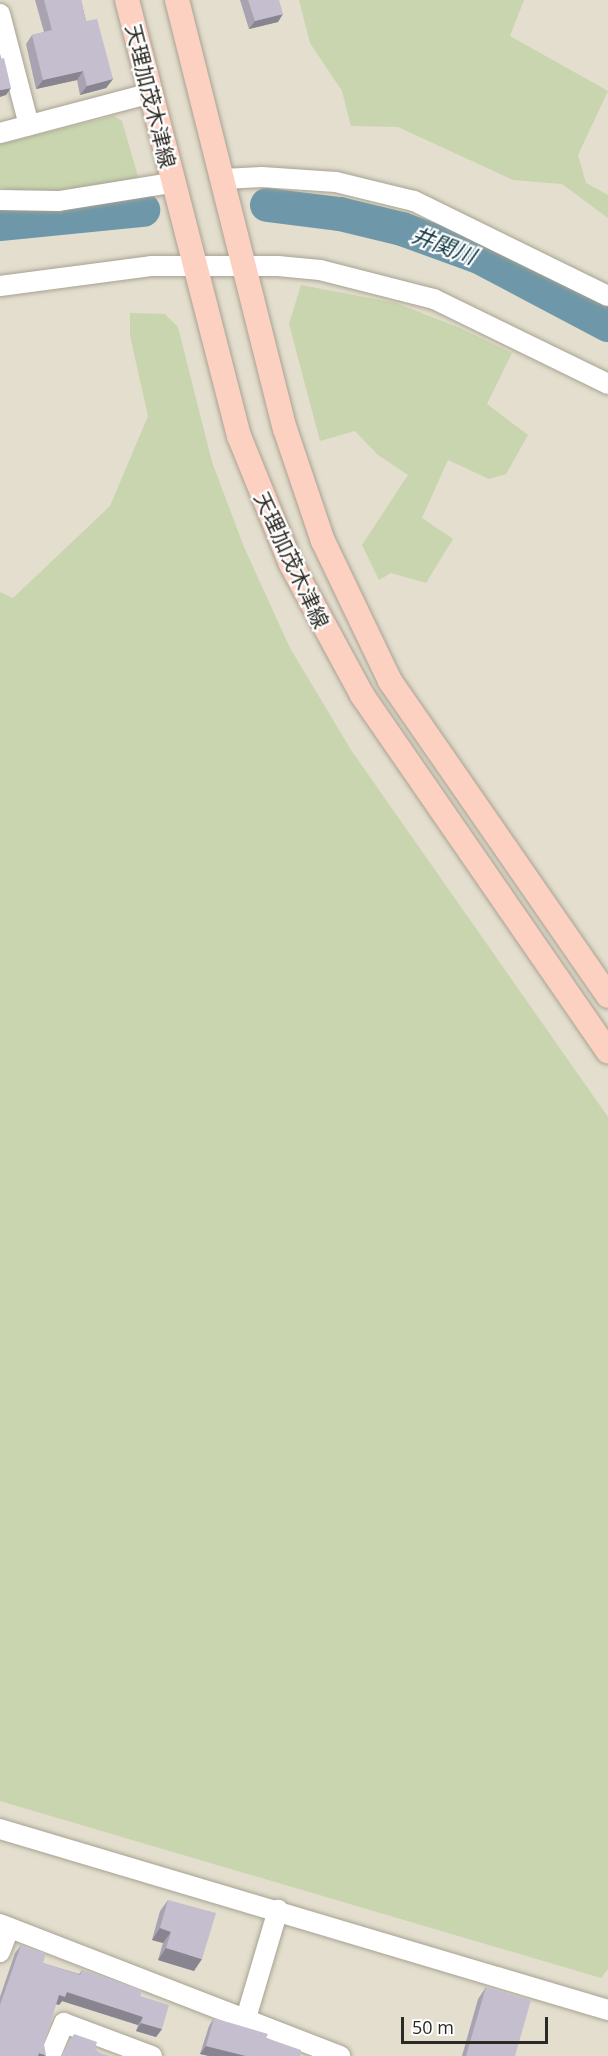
<!DOCTYPE html>
<html>
<head>
<meta charset="utf-8">
<style>
  body { margin:0 }
  #map { position:relative; width:608px; height:2056px; overflow:hidden; background:#e3decd; font-family:"Open Sans","Noto Sans JP",sans-serif }
  div>[style] { position:absolute }
  .green>* { inset:0; background:#c9d5af }
  .river>* { height:34px; margin:-17px; padding:0 17px; transform-origin:17px; border-radius:17px; background:#6e98a9 }
  .roads { filter:drop-shadow(0 0 2px #a7a292) drop-shadow(0 0 2px #a7a292) }
  .minor>* { height:20px; margin:-10px; padding:0 10px; transform-origin:10px; border-radius:10px; background:#fff }
  .major>* { height:24px; margin:-12px; padding:0 12px; transform-origin:12px; border-radius:12px; background:#fdd1c2 }
  .wall>* { inset:0; background:#a9a3b1 }
  .shaded-wall>* { inset:0; background:#898590 }
  .building>* { inset:0; background:#c4bece }
  span { translate:-50% -50%; white-space:nowrap; text-align:center; line-height:1.15; -webkit-text-stroke:4.5px #fff; paint-order:stroke }
  .street-label { font-size:21px; color:#2b2923 }
  .water-label { font-size:22px; color:#103644; font-style:italic }
  .scale { position:absolute; left:401px; top:2017px; width:147px; height:27px; box-sizing:border-box; border:3px solid #2b2923; border-top:0; padding-left:8px; font-size:18px; line-height:21px; white-space:nowrap; color:#2b2923; -webkit-text-stroke:4px #fff; paint-order:stroke }
</style>
</head>
<body>
<div id="map">
  <div class="green">
    <i style="clip-path:polygon(299px 0,524px 0,510px 36px,608px 91px,578px 155px,586px 183px,608px 195px,608px 218px,562px 184px,513px 180px,398px 127px,351px 126px,342px 91px,310px 43px)"></i>
    <i style="clip-path:polygon(114px 116px,122px 121px,139px 180px,41px 195px,0 187px,0 144px)"></i>
    <i style="clip-path:polygon(301px 285px,396px 303px,460px 328px,512px 353px,487px 404px,528px 435px,506px 474px,489px 479px,448px 460px,422px 518px,453px 539px,426px 583px,391px 573px,379px 580px,362px 545px,408px 475px,378px 455px,355px 431px,320px 441px,289px 324px)"></i>
    <i style="clip-path:polygon(130px 313px,165px 314px,178px 327px,212px 462px,244px 547px,290px 648px,351px 750px,608px 1117px,608px 1969px,601px 1978px,0 1801px,0 592px,13px 598px,110px 506px,148px 416px,130px 336px)"></i>
  </div>
  <div class="river">
    <i style="left:267px;top:205px;width:74px;rotate:7deg"></i>
    <i style="left:340px;top:214px;width:64px;rotate:13.6deg"></i>
    <i style="left:402px;top:229px;width:82px;rotate:20deg"></i>
    <i style="left:479px;top:257px;width:146px;rotate:27.8deg"></i>
    <i style="left:0;top:224px;width:144px;rotate:-5.6deg"></i>
  </div>
  <div class="roads">
    <div class="minor">
      <i style="left:0;top:14px;width:115px;rotate:75.4deg"></i>
      <i style="left:0;top:133px;width:156px;rotate:-14.8deg"></i>
      <i style="left:223px;top:179px;width:39px;rotate:-3deg"></i>
      <i style="left:262px;top:177px;width:74px;rotate:3.9deg"></i>
      <i style="left:336px;top:182px;width:80px;rotate:13.7deg"></i>
      <i style="left:414px;top:201px;width:216px;rotate:26.1deg"></i>
      <i style="left:0;top:200px;width:59px;rotate:1deg"></i>
      <i style="left:59px;top:201px;width:114px;rotate:-9.1deg"></i>
      <i style="left:0;top:286px;width:152px;rotate:-7.5deg"></i>
      <i style="left:151px;top:266px;width:127px"></i>
      <i style="left:278px;top:266px;width:42px;rotate:5.4deg"></i>
      <i style="left:320px;top:270px;width:118px;rotate:14.3deg"></i>
      <i style="left:434px;top:299px;width:194px;rotate:26deg"></i>
      <i style="left:0;top:1829px;width:634px;rotate:16.58deg"></i>
      <i style="left:0;top:1924px;width:365px;rotate:21.2deg"></i>
      <i style="left:0;top:1952px;width:26px;rotate:-69deg"></i>
      <i style="left:246px;top:2018px;width:113px;rotate:-73.5deg"></i>
      <i style="left:50px;top:2056px;width:36px;rotate:-67deg"></i>
      <i style="left:64px;top:2023px;width:94px;rotate:20.6deg"></i>
    </div>
    <div class="major">
      <i style="left:127px;top:0;width:450px;rotate:75.6deg"></i>
      <i style="left:239px;top:436px;width:138px;rotate:67.9deg"></i>
      <i style="left:291px;top:564px;width:149px;rotate:61.5deg"></i>
      <i style="left:362px;top:695px;width:433px;rotate:55.4deg"></i>
      <i style="left:177px;top:0;width:442px;rotate:75.9deg"></i>
      <i style="left:285px;top:429px;width:118px;rotate:71.3deg"></i>
      <i style="left:323px;top:541px;width:155px;rotate:64.4deg"></i>
      <i style="left:390px;top:681px;width:383px;rotate:55.3deg"></i>
    </div>
  </div>
  <div class="wall">
    <i style="clip-path:polygon(35px 0,81px 0,86px 21px,113px 79px,106px 88px,80px 95px,77px 80px,36px 89px,26px 44px,32px 35px,44px 32px)"></i>
    <i style="clip-path:polygon(240px 0,279px 0,278px 22px,249px 29px)"></i>
    <i style="clip-path:polygon(168px 1900px,194px 1971px,158px 1960px,163px 1943px,152px 1940px,160px 1911px)"></i>
    <i style="clip-path:polygon(21px 1945px,43px 1963px,79px 1974px,82px 1970px,140px 1996px,162px 2029px,156px 2037px,136px 2031px,138px 2025px,62px 2001px,59px 2005px,57px 2004px,0 2056px,0 1997px,15px 1953px)"></i>
    <i style="clip-path:polygon(486px 1987px,515px 2056px,462px 2056px,478px 1999px)"></i>
    <i style="clip-path:polygon(214px 2018px,266px 2038px,300px 2056px,209px 2056px,200px 2054px,209px 2026px)"></i>
  </div>
  <div class="shaded-wall">
    <i style="clip-path:polygon(283px 14px,278px 22px,249px 29px,255px 21px)"></i>
    <i style="clip-path:polygon(83px 71px,77px 80px,36px 89px,43px 80px)"></i>
    <i style="clip-path:polygon(113px 79px,106px 88px,80px 95px,87px 86px)"></i>
    <i style="clip-path:polygon(11px 88px,6px 95px,0 97px,0 90px)"></i>
    <i style="clip-path:polygon(160px 1928px,171px 1932px,163px 1943px,152px 1940px)"></i>
    <i style="clip-path:polygon(166px 1948px,202px 1959px,194px 1971px,158px 1960px)"></i>
    <i style="clip-path:polygon(67px 1992px,143px 2017px,138px 2025px,62px 2001px,59px 2005px,54px 2003px,59px 1995px)"></i>
    <i style="clip-path:polygon(141px 2023px,162px 2029px,156px 2037px,136px 2031px)"></i>
    <i style="clip-path:polygon(206px 2046px,246px 2056px,209px 2056px,200px 2054px)"></i>
    <i style="clip-path:polygon(39px 2053px,46px 2055px,45px 2056px,37px 2056px)"></i>
  </div>
  <div class="building">
    <i style="clip-path:polygon(44px 0,81px 0,86px 21px,97px 19px,113px 79px,87px 86px,83px 71px,43px 80px,32px 35px,52px 30px)"></i>
    <i style="clip-path:polygon(248px 0,279px 0,283px 14px,255px 21px)"></i>
    <i style="clip-path:polygon(4px 58px,11px 88px,0 90px,0 59px)"></i>
    <i style="clip-path:polygon(168px 1900px,216px 1913px,202px 1959px,166px 1948px,171px 1932px,160px 1928px)"></i>
    <i style="clip-path:polygon(21px 1945px,46px 1953px,43px 1963px,80px 1975px,82px 1970px,105px 1977px,142px 1990px,140px 1996px,169px 2005px,162px 2029px,141px 2023px,143px 2017px,67px 1992px,65px 1997px,59px 1995px,44px 2044px,46px 2055px,39px 2053px,38px 2056px,0 2056px,0 2005px)"></i>
    <i style="clip-path:polygon(486px 1987px,531px 2000px,515px 2056px,466px 2056px)"></i>
    <i style="clip-path:polygon(214px 2018px,268px 2034px,266px 2038px,301px 2050px,300px 2056px,246px 2056px,206px 2046px)"></i>
    <i style="clip-path:polygon(74px 2034px,97px 2042px,95px 2049px,100px 2053px,110px 2056px,61px 2056px)"></i>
  </div>
  <div class="street-label">
    <span style="left:151px;top:96px;rotate:76deg">天理加茂木津線</span>
    <span style="left:292px;top:560px;rotate:65deg">天理加茂木津線</span>
  </div>
  <div class="water-label">
    <span style="left:444px;top:245px;rotate:21deg">井関川</span>
  </div>
  <div class="scale">50 m</div>
</div>
</body>
</html>
